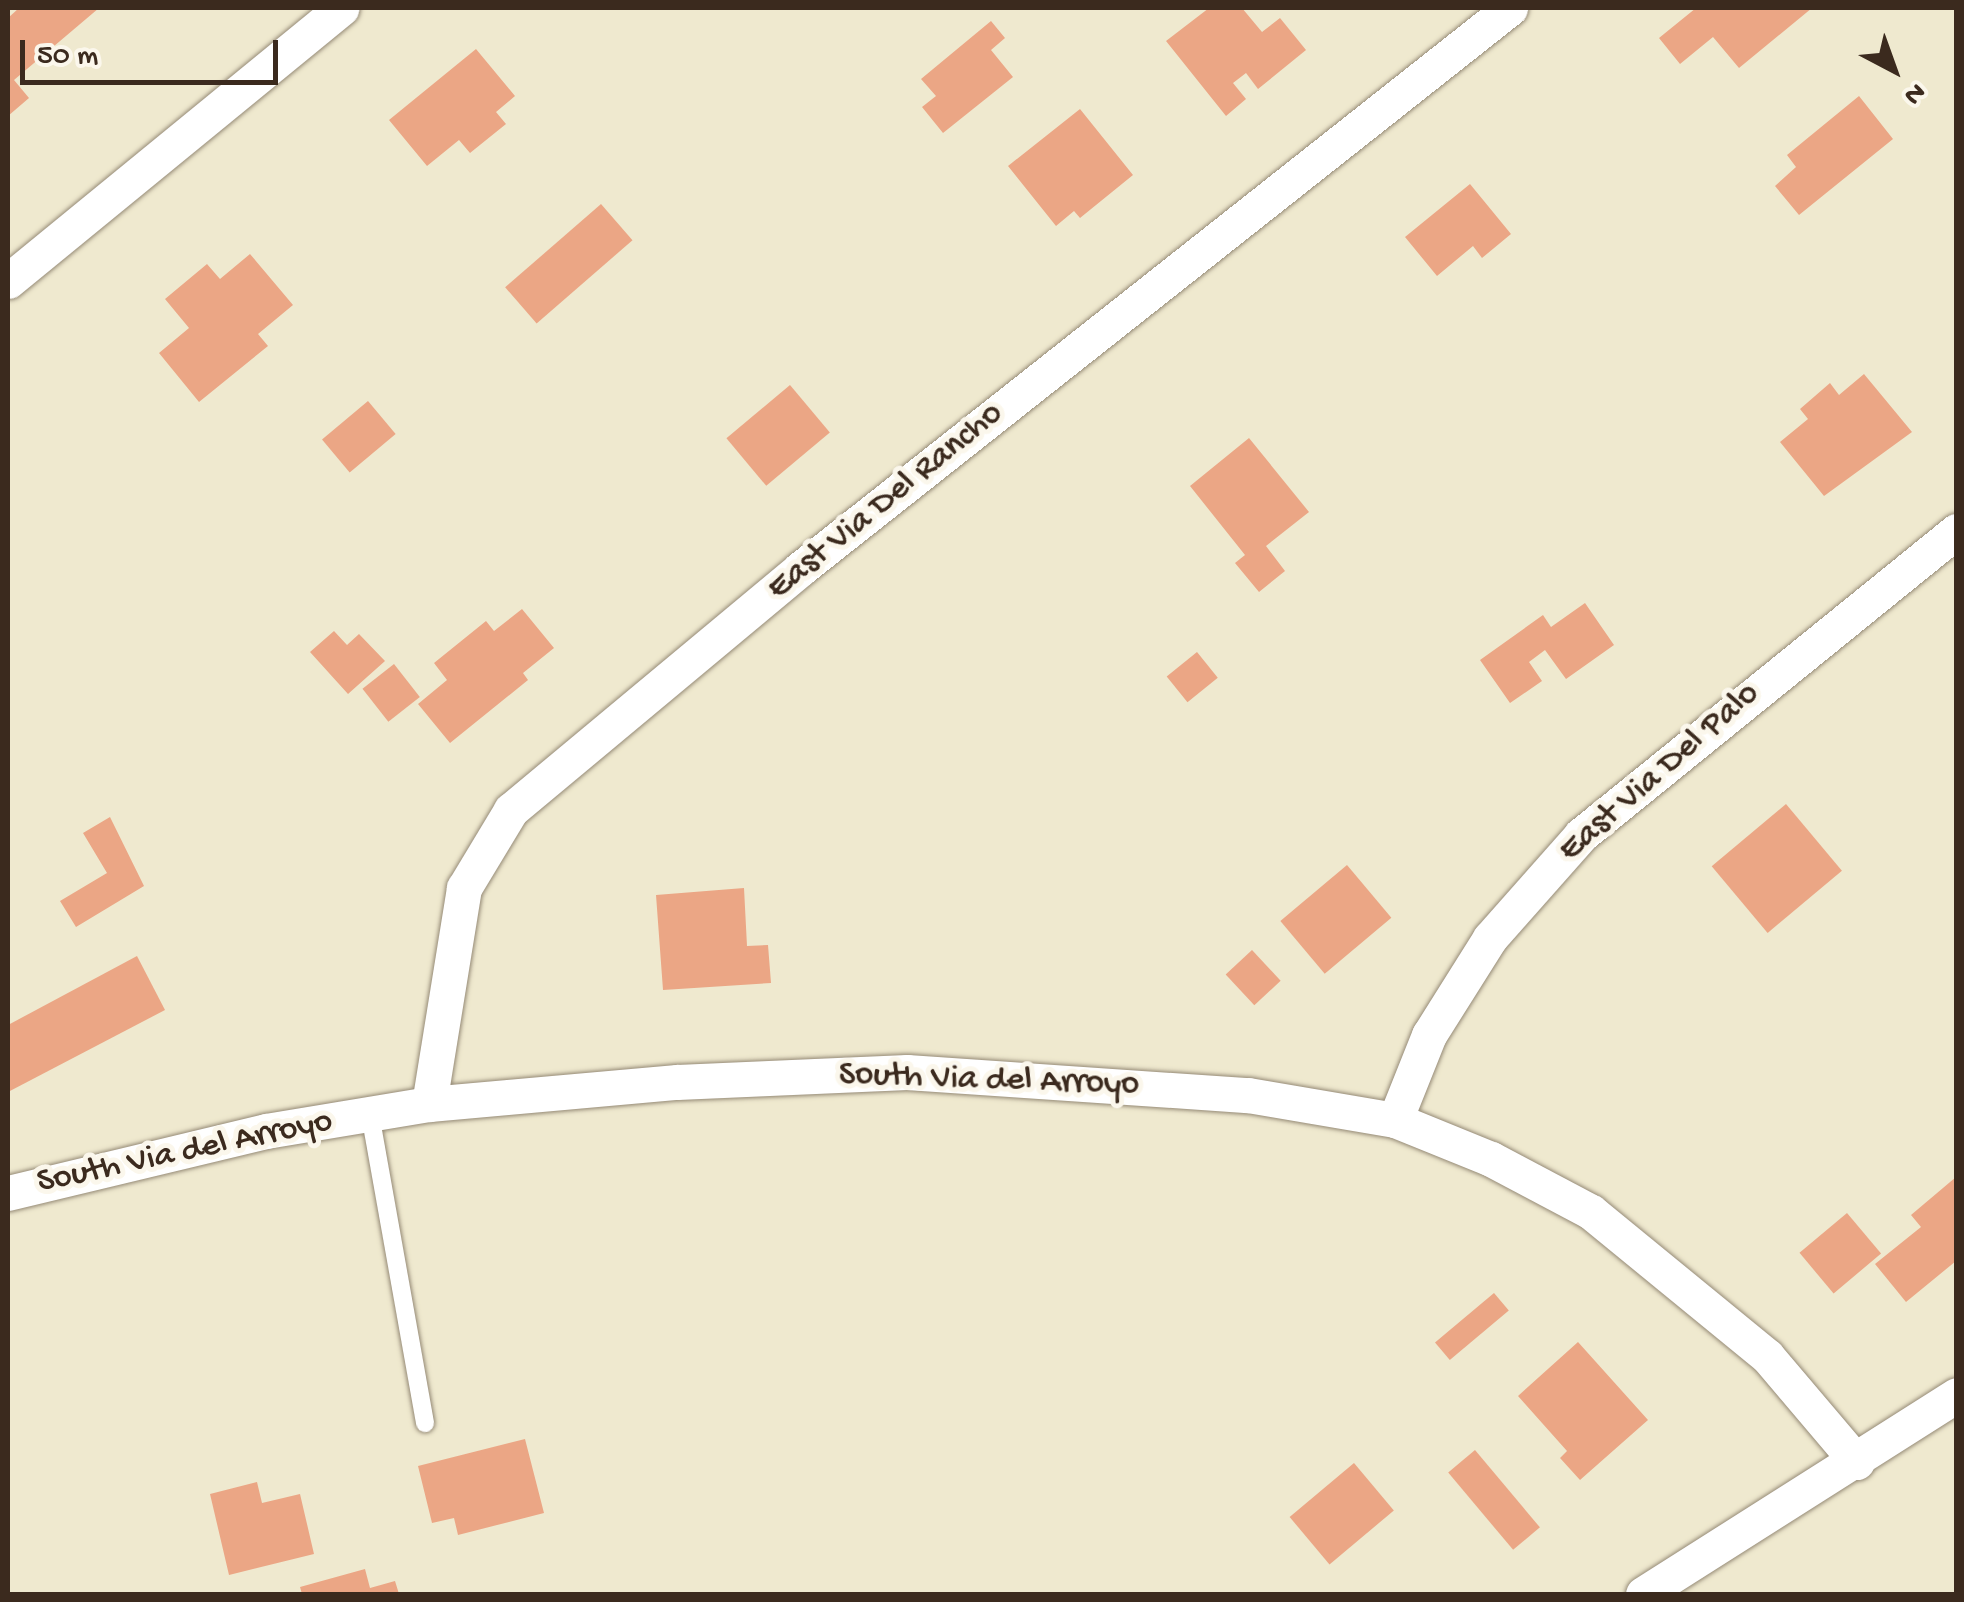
<!DOCTYPE html>
<html>
<head>
<meta charset="utf-8">
<style>
  body { margin:0 }
  #map { position:relative; width:1964px; height:1602px; overflow:hidden; background:#efe9cf; font-family:"Gochi Hand",sans-serif }
  div>[style] { position:absolute }
  .building>* { inset:0; background:#eba685; transform-origin:0 0 }
  .roads { filter:drop-shadow(0 0 2px #958a76) drop-shadow(0 0 2px #958a76) }
  .service>* { height:18px; margin:-9px; padding:0 9px; transform-origin:9px; border-radius:9px; background:#fff }
  .minor>* { height:35px; margin:-17.5px; padding:0 17.5px; transform-origin:17.5px; border-radius:17.5px; background:#fff }
  span { translate:-50% -50%; white-space:nowrap; text-align:center; line-height:1.15; -webkit-text-stroke:10px #fbf7ec; paint-order:stroke }
  .street-label { font-size:35px; color:#3b2a1e }
  .frame { position:absolute; inset:0; border:10px solid #3b2a1e; pointer-events:none }
  .north { position:absolute; left:1844px; top:20px; width:100px; height:100px; -webkit-text-stroke:8px #fbf7ec; paint-order:stroke; rotate:139deg; font-size:28px; font-weight:700; line-height:40px; text-align:center; color:#3b2a1e }
  .north::after { content:''; display:block; margin:auto; width:35px; height:45px; background:#3b2a1e; clip-path:polygon(50% 0,100% 100%,50% 72%,0 100%) }
  .scale { position:absolute; left:20px; top:40px; width:258px; height:45px; box-sizing:border-box; border:5px solid #3b2a1e; border-top:0; padding-left:12px; font-size:30px; line-height:35px; white-space:nowrap; color:#3b2a1e; -webkit-text-stroke:8px #fbf7ec; paint-order:stroke }
</style>
</head>
<body>
<div id="map">
  <div class="building">
    <i style="clip-path:polygon(19px 8px,99px 8px,14px 80px,29px 98px,8px 116px,8px 18px)"></i>
    <i style="clip-path:polygon(1209px 8px,1242px 8px,1262px 32px,1280px 18px,1306px 50px,1258px 89px,1246px 73px,1233px 83px,1246px 99px,1226px 116px,1166px 41px)"></i>
    <i style="clip-path:polygon(1696px 8px,1812px 8px,1739px 68px,1713px 37px,1680px 64px,1659px 38px)"></i>
    <i style="clip-path:polygon(991px 21px,1005px 38px,991px 50px,1013px 77px,943px 133px,922px 107px,936px 96px,921px 79px)"></i>
    <i style="clip-path:polygon(476px 49px,515px 96px,496px 112px,506px 124px,470px 153px,459px 140px,427px 166px,389px 120px)"></i>
    <i style="clip-path:polygon(1859px 96px,1893px 139px,1799px 215px,1775px 186px,1796px 167px,1787px 155px)"></i>
    <i style="clip-path:polygon(1080px 109px,1133px 175px,1080px 218px,1074px 211px,1056px 226px,1008px 166px)"></i>
    <i style="clip-path:polygon(1470px 184px,1511px 234px,1482px 258px,1473px 246px,1437px 276px,1405px 237px)"></i>
    <i style="left:601px;top:204px;width:48px;height:127px;rotate:49deg"></i>
    <i style="clip-path:polygon(250px 254px,293px 305px,258px 334px,268px 346px,199px 402px,159px 353px,189px 328px,165px 299px,207px 264px,220px 279px)"></i>
    <i style="clip-path:polygon(1864px 374px,1912px 432px,1824px 496px,1780px 442px,1808px 419px,1800px 409px,1830px 383px,1839px 395px)"></i>
    <i style="left:790px;top:385px;width:62px;height:83px;rotate:50deg"></i>
    <i style="left:368px;top:401px;width:43px;height:60px;rotate:50deg"></i>
    <i style="clip-path:polygon(1249px 438px,1309px 512px,1266px 546px,1285px 571px,1259px 592px,1235px 563px,1245px 555px,1190px 486px)"></i>
    <i style="clip-path:polygon(1585px 603px,1614px 645px,1566px 679px,1545px 650px,1529px 662px,1542px 681px,1510px 703px,1480px 660px,1543px 615px,1551px 627px)"></i>
    <i style="clip-path:polygon(522px 609px,554px 648px,523px 673px,528px 680px,450px 743px,418px 704px,447px 680px,434px 663px,486px 621px,494px 631px)"></i>
    <i style="clip-path:polygon(334px 631px,347px 645px,359px 634px,385px 661px,348px 694px,310px 652px)"></i>
    <i style="left:1197px;top:652px;width:33px;height:39px;rotate:51deg"></i>
    <i style="left:394px;top:664px;width:42px;height:40px;rotate:52deg"></i>
    <i style="left:1786px;top:804px;width:87px;height:97px;rotate:50deg"></i>
    <i style="clip-path:polygon(110px 817px,144px 886px,76px 927px,60px 901px,107px 873px,83px 833px)"></i>
    <i style="left:1347px;top:865px;width:69px;height:87px;rotate:50deg"></i>
    <i style="clip-path:polygon(744px 888px,747px 946px,768px 945px,771px 983px,663px 990px,656px 895px)"></i>
    <i style="left:1252px;top:950px;width:42px;height:36px;rotate:47deg"></i>
    <i style="clip-path:polygon(137px 956px,165px 1010px,8px 1092px,8px 1025px)"></i>
    <i style="clip-path:polygon(1956px 1177px,1956px 1261px,1906px 1302px,1875px 1264px,1921px 1227px,1911px 1215px)"></i>
    <i style="left:1847px;top:1213px;width:53px;height:62px;rotate:50deg"></i>
    <i style="left:1494px;top:1293px;width:23px;height:77px;rotate:50deg"></i>
    <i style="clip-path:polygon(1578px 1342px,1648px 1420px,1580px 1480px,1560px 1458px,1567px 1451px,1518px 1396px)"></i>
    <i style="clip-path:polygon(525px 1439px,544px 1513px,458px 1535px,454px 1518px,432px 1523px,418px 1466px)"></i>
    <i style="left:1475px;top:1450px;width:101px;height:35px;rotate:50deg"></i>
    <i style="left:1354px;top:1463px;width:62px;height:84px;rotate:50deg"></i>
    <i style="clip-path:polygon(257px 1482px,262px 1503px,300px 1494px,314px 1554px,229px 1575px,210px 1494px)"></i>
    <i style="clip-path:polygon(365px 1569px,370px 1588px,395px 1581px,399px 1594px,302px 1594px,300px 1587px)"></i>
  </div>
  <div class="roads">
    <div class="service">
      <i style="left:370px;top:1114px;width:314px;rotate:79.9deg"></i>
    </div>
    <div class="minor">
      <i style="left:8px;top:281px;width:431px;rotate:-39.3deg"></i>
      <i style="left:429px;top:1104px;width:219px;rotate:-80.8deg"></i>
      <i style="left:464px;top:888px;width:91px;rotate:-58.9deg"></i>
      <i style="left:511px;top:810px;width:376px;rotate:-39.8deg"></i>
      <i style="left:800px;top:569px;width:905px;rotate:-38.31deg"></i>
      <i style="left:1395px;top:1120px;width:92px;rotate:-68.2deg"></i>
      <i style="left:1429px;top:1035px;width:115px;rotate:-57.8deg"></i>
      <i style="left:1490px;top:938px;width:137px;rotate:-48.5deg"></i>
      <i style="left:1581px;top:835px;width:483px;rotate:-39deg"></i>
      <i style="left:8px;top:1193px;width:265px;rotate:-13.5deg"></i>
      <i style="left:266px;top:1131px;width:165px;rotate:-9.4deg"></i>
      <i style="left:429px;top:1104px;width:249px;rotate:-5.1deg"></i>
      <i style="left:677px;top:1082px;width:230px;rotate:-2.5deg"></i>
      <i style="left:907px;top:1072px;width:342px;rotate:3.9deg"></i>
      <i style="left:1248px;top:1095px;width:149px;rotate:9.7deg"></i>
      <i style="left:1395px;top:1120px;width:104px;rotate:22.1deg"></i>
      <i style="left:1491px;top:1159px;width:113px;rotate:27.9deg"></i>
      <i style="left:1591px;top:1212px;width:227px;rotate:39.3deg"></i>
      <i style="left:1767px;top:1356px;width:139px;rotate:49.7deg"></i>
      <i style="left:1643px;top:1594px;width:371px;rotate:-32.4deg"></i>
    </div>
  </div>
  <div class="street-label">
    <span style="left:886px;top:502px;rotate:-39deg">East Via Del Rancho</span>
    <span style="left:1660px;top:773px;rotate:-41deg">East Via Del Palo</span>
    <span style="left:989px;top:1081px;rotate:2deg">South Via del Arroyo</span>
    <span style="left:185px;top:1153px;rotate:-12deg">South Via del Arroyo</span>
  </div>
  <div class="frame"></div>
  <div class="north">N</div>
  <div class="scale">50 m</div>
</div>
</body>
</html>
